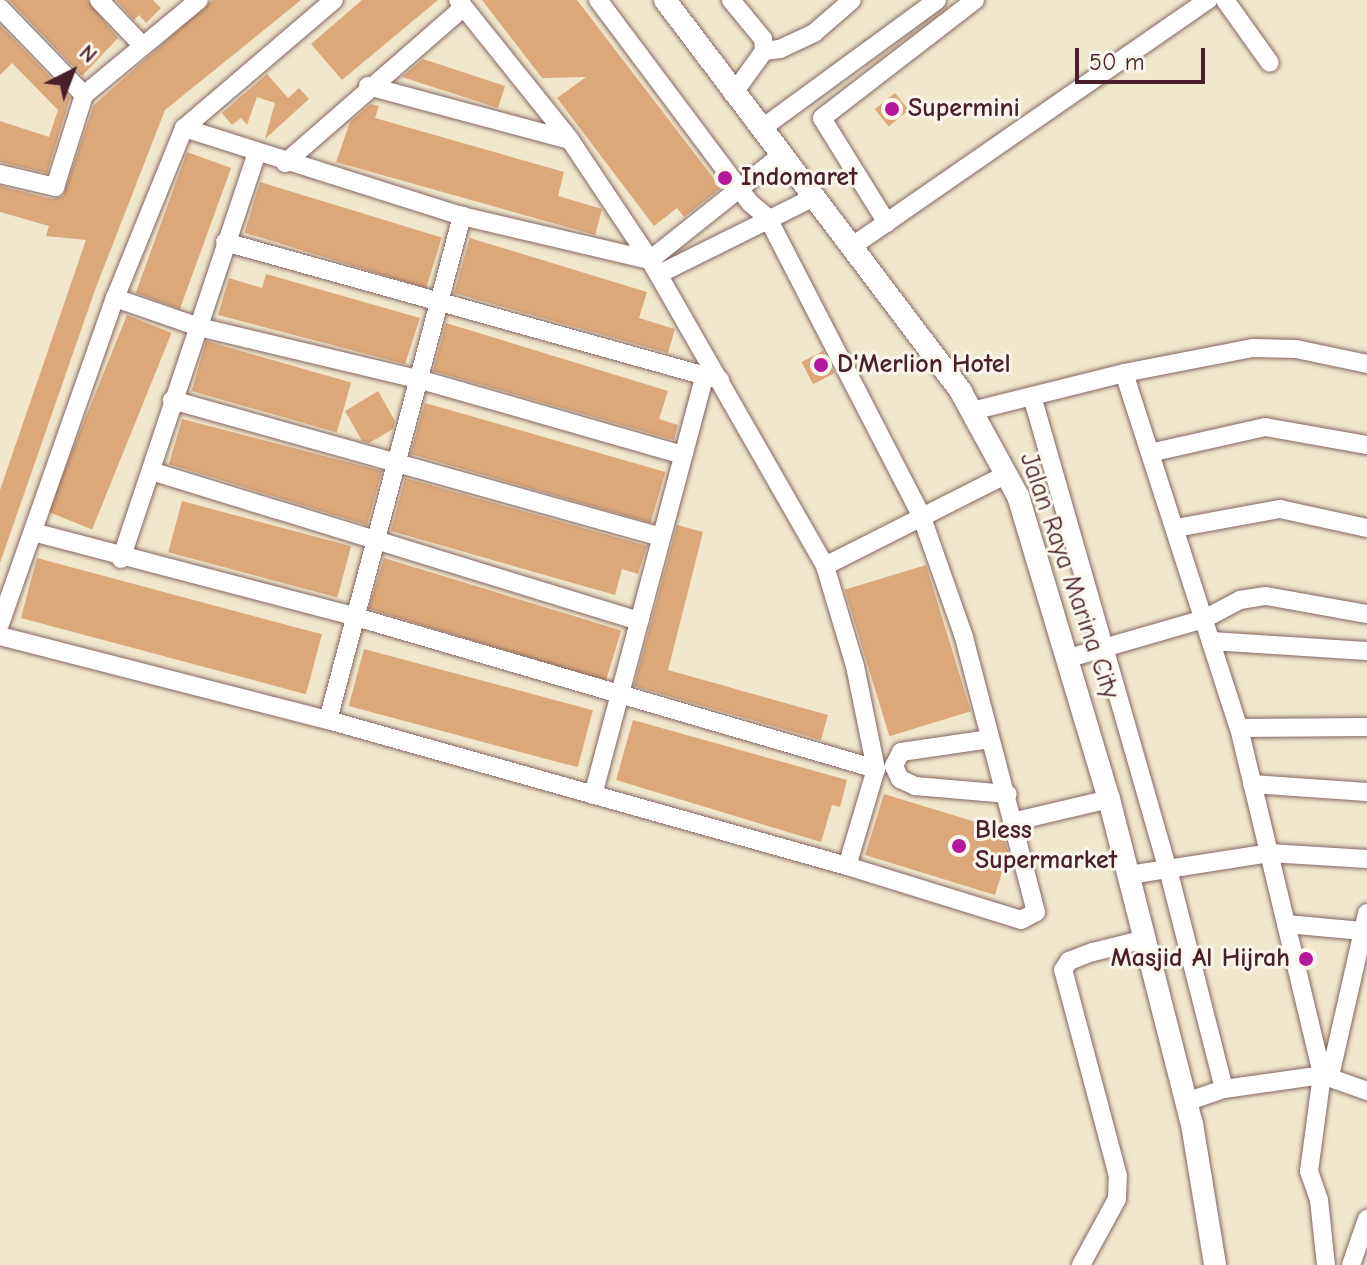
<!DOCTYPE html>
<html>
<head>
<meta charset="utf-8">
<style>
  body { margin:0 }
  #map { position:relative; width:1367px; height:1265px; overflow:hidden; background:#f0e7cc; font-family:"Comic Neue",sans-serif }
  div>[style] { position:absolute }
  .building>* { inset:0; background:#dca87a; transform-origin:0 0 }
  .roads { filter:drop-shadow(0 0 2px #846563) drop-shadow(0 0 2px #846563) }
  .minor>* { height:18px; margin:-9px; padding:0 9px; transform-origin:9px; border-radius:9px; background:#fff }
  .major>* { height:22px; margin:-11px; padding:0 11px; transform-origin:11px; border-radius:11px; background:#fff }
  .dots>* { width:22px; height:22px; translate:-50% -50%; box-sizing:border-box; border:4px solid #fbf7ec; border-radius:50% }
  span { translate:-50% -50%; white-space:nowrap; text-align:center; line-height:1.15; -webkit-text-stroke:6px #fbf7ec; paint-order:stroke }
  .poi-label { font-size:26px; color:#4a1f2b; font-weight:700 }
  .left { translate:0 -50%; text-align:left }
  .right { translate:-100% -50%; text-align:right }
  .street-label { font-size:26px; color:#4a1f2b }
  .north { position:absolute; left:32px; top:32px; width:80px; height:80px; -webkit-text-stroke:6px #fbf7ec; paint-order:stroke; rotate:42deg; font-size:22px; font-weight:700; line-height:32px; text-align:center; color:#4a1f2b }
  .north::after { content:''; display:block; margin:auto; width:28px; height:36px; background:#4a1f2b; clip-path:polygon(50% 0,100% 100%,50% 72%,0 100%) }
  .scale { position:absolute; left:1075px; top:48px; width:130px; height:36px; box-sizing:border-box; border:4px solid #4a1f2b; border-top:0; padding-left:10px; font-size:24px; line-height:28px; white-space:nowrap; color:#4a1f2b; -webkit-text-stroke:6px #fbf7ec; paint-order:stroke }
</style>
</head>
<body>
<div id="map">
  <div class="building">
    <i style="clip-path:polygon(9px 0,87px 0,118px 38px,82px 76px)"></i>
    <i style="clip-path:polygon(116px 0,153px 0,161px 8px,146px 23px,139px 15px,134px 20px)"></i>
    <i style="clip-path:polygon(212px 0,301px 0,165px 110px,95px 290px,0 563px,0 490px,86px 240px,46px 236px,49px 226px,0 212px,0 186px,52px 199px,63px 196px,94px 105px)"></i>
    <i style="clip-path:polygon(362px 0,438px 0,342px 80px,311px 44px)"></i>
    <i style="clip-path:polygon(482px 0,577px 0,721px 188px,684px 217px,677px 208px,654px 226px,557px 98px,586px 77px,542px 78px)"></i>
    <i style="clip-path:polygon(0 25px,70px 98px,47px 173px,0 162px,0 121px,49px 137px,58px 110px,12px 63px,0 75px)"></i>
    <i style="clip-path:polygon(423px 59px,505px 86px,498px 108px,402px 77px)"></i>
    <i style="clip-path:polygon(267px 74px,288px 98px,299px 88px,309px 99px,265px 139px,275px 103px,257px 97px,247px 125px,241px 118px,232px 125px,222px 113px)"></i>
    <i style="left:895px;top:93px;width:22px;height:26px;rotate:51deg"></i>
    <i style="clip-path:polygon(371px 104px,379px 106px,375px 118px,564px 172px,558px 196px,602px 209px,595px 235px,336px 162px,350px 122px)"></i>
    <i style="left:187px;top:152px;width:47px;height:150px;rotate:20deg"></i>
    <i style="left:260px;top:182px;width:190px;height:53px;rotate:17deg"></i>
    <i style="clip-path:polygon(470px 238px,647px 292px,639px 318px,675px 329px,668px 353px,454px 293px)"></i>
    <i style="clip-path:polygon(266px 274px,420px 318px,405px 364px,218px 315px,229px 278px,262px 288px)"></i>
    <i style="left:127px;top:315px;width:48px;height:212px;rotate:22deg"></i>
    <i style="clip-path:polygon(446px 323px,668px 391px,659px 419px,678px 425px,674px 440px,433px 371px)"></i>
    <i style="left:206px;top:341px;width:151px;height:52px;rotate:16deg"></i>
    <i style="left:823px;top:351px;width:25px;height:24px;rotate:63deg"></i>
    <i style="clip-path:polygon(378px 391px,395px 421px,393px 429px,369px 443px,362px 441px,345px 411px)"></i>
    <i style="left:425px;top:403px;width:250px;height:53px;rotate:16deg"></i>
    <i style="clip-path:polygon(182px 419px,382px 471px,367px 525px,169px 464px)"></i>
    <i style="clip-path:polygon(405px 478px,647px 546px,638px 574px,622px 569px,615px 595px,391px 531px)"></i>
    <i style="left:182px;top:501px;width:175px;height:53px;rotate:15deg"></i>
    <i style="clip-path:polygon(677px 525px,703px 532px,668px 670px,828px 715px,821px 740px,634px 686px)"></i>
    <i style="left:37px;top:558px;width:295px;height:62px;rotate:15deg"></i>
    <i style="left:384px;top:558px;width:248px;height:53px;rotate:17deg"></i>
    <i style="left:926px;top:565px;width:153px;height:85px;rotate:73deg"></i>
    <i style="left:364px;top:649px;width:237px;height:59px;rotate:15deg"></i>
    <i style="clip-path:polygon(633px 720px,847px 780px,840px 807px,832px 805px,821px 842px,616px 780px)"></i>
    <i style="clip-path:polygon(884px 794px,1002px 830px,1008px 852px,995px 895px,865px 855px)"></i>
  </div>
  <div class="roads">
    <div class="minor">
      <i style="left:99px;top:0;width:61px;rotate:46.3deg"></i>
      <i style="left:458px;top:0;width:179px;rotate:51.3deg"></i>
      <i style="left:570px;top:140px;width:144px;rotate:56.3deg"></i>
      <i style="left:650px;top:260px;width:353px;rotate:60.2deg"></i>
      <i style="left:825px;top:566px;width:104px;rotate:73.3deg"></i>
      <i style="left:855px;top:666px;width:105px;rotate:78.5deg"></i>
      <i style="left:876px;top:769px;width:101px;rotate:106.6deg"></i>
      <i style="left:731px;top:0;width:50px;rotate:50.6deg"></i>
      <i style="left:763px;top:39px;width:12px;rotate:85deg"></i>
      <i style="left:764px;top:51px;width:53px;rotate:125.8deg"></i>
      <i style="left:1225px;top:0;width:77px;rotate:54.5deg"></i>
      <i style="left:0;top:8px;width:121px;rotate:46deg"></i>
      <i style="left:764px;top:51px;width:16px;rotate:-7deg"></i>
      <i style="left:780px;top:49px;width:38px;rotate:-25deg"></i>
      <i style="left:814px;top:33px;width:50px;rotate:-41deg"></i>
      <i style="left:368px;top:86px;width:209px;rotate:15deg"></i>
      <i style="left:184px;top:128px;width:197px;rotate:-40.5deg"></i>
      <i style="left:761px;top:129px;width:218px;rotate:-36.2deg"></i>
      <i style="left:285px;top:163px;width:237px;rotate:-41.1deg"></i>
      <i style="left:0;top:174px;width:57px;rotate:13.3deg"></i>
      <i style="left:55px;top:187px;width:96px;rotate:-72.5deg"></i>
      <i style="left:84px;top:95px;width:149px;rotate:-39.6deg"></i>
      <i style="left:887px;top:223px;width:123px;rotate:-121.8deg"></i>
      <i style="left:822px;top:118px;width:193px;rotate:-37.6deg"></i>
      <i style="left:225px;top:242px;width:514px;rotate:15.58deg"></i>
      <i style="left:854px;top:245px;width:431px;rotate:-34.7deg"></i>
      <i style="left:659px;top:274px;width:175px;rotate:-26.4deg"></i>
      <i style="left:115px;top:298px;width:89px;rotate:19deg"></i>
      <i style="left:199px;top:327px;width:225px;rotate:13.4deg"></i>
      <i style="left:418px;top:379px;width:276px;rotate:16deg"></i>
      <i style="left:1124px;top:373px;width:373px;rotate:72.1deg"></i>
      <i style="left:1239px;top:728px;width:357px;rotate:76.5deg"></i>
      <i style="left:1322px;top:1075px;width:97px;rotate:97.7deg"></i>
      <i style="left:1309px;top:1171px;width:31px;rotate:71deg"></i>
      <i style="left:1319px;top:1200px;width:65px;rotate:83.9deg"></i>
      <i style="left:1032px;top:396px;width:492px;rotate:74deg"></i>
      <i style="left:1168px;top:869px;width:227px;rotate:75.7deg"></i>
      <i style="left:172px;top:400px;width:508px;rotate:15.65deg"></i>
      <i style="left:972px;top:411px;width:157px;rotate:-14deg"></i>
      <i style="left:1124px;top:373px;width:131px;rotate:-11deg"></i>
      <i style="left:1253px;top:348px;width:43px;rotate:1.3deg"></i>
      <i style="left:1296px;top:349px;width:73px;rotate:11.9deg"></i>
      <i style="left:1154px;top:452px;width:114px;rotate:-12.7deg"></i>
      <i style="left:1265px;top:427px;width:104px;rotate:10deg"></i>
      <i style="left:151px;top:471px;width:511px;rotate:17.09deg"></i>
      <i style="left:1176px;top:528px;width:106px;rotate:-10.4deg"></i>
      <i style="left:1280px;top:509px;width:89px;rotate:12.3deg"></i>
      <i style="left:33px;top:532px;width:334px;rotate:14.7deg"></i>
      <i style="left:356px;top:617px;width:542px;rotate:16.29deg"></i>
      <i style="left:121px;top:559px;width:429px;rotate:-71.5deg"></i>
      <i style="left:825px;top:566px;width:204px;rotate:-26.8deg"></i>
      <i style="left:0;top:624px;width:346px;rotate:-70.6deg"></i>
      <i style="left:115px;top:298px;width:183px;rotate:-67.9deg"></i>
      <i style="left:184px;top:128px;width:292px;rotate:17.6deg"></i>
      <i style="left:462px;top:216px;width:193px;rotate:13.2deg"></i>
      <i style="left:650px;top:260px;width:170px;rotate:-38.6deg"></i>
      <i style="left:0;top:636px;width:339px;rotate:14.4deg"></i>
      <i style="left:328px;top:720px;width:539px;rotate:15.71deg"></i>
      <i style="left:847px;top:866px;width:182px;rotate:17.2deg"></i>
      <i style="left:1021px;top:920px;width:17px;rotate:-28deg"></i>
      <i style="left:1036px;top:912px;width:284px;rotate:-104.7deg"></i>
      <i style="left:964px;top:637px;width:129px;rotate:-109.4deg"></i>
      <i style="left:921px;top:515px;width:334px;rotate:-117.3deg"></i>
      <i style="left:768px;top:218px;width:23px;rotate:-140deg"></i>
      <i style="left:750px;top:203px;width:254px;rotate:-126.8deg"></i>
      <i style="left:1211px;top:641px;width:156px;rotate:3.7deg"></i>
      <i style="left:1069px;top:658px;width:141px;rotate:-16.1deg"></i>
      <i style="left:1204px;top:619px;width:41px;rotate:-27.8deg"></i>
      <i style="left:1240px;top:600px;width:26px;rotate:-9deg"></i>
      <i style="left:1266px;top:596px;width:103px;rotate:10.1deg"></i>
      <i style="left:328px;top:720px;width:522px;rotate:-75.11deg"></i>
      <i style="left:1239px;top:728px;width:128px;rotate:-0.4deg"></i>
      <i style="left:990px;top:739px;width:90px;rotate:171.7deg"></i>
      <i style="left:901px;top:752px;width:16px;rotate:117deg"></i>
      <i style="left:894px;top:766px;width:14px;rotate:65deg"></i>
      <i style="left:900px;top:779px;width:17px;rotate:25deg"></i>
      <i style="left:915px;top:786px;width:93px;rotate:4.9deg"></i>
      <i style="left:1252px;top:784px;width:115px;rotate:4deg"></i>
      <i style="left:593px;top:795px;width:432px;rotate:-75.1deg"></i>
      <i style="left:1016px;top:821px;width:96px;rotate:-13.3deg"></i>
      <i style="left:1129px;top:875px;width:142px;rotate:-8.9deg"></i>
      <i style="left:1269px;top:853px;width:98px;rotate:3.5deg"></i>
      <i style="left:1286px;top:924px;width:77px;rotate:5.2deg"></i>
      <i style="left:1330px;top:1076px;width:167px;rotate:-77.2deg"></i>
      <i style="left:1186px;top:1102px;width:40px;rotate:-18.9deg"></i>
      <i style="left:1224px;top:1089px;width:99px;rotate:-8.1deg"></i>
      <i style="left:1322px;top:1075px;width:48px;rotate:19.6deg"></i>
      <i style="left:1081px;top:1265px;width:75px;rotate:-61.4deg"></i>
      <i style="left:1117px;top:1199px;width:23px;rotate:-88deg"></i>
      <i style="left:1118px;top:1176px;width:213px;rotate:-104.9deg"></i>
      <i style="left:1063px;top:970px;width:11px;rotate:-56deg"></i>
      <i style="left:1069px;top:961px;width:26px;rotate:-21deg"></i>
      <i style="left:1093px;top:952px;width:54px;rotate:-14deg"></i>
      <i style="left:1351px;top:1265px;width:49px;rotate:-70.8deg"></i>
    </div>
    <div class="major">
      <i style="left:665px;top:0;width:491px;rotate:52.9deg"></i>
      <i style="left:961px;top:392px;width:119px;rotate:61.3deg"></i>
      <i style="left:1018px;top:496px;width:316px;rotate:73.3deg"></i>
      <i style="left:1109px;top:799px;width:335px;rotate:75.7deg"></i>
      <i style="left:1192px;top:1124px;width:143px;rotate:80.7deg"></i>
    </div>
  </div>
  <div class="dots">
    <i style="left:892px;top:109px;background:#b5179e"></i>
    <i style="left:725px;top:178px;background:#b5179e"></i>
    <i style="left:821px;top:365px;background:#b5179e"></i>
    <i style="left:959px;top:846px;background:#b5179e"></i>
    <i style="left:1306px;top:959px;background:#b5179e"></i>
  </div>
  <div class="poi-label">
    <span class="left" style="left:908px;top:109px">Supermini</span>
    <span class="left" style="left:741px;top:178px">Indomaret</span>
    <span class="left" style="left:837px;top:365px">D'Merlion Hotel</span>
    <span class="left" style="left:975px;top:846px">Bless<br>Supermarket</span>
    <span class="right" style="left:1290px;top:959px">Masjid Al Hijrah</span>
  </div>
  <div class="street-label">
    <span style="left:1069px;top:576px;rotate:71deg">Jalan Raya Marina City</span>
  </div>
  <div class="north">N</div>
  <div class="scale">50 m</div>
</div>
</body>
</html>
